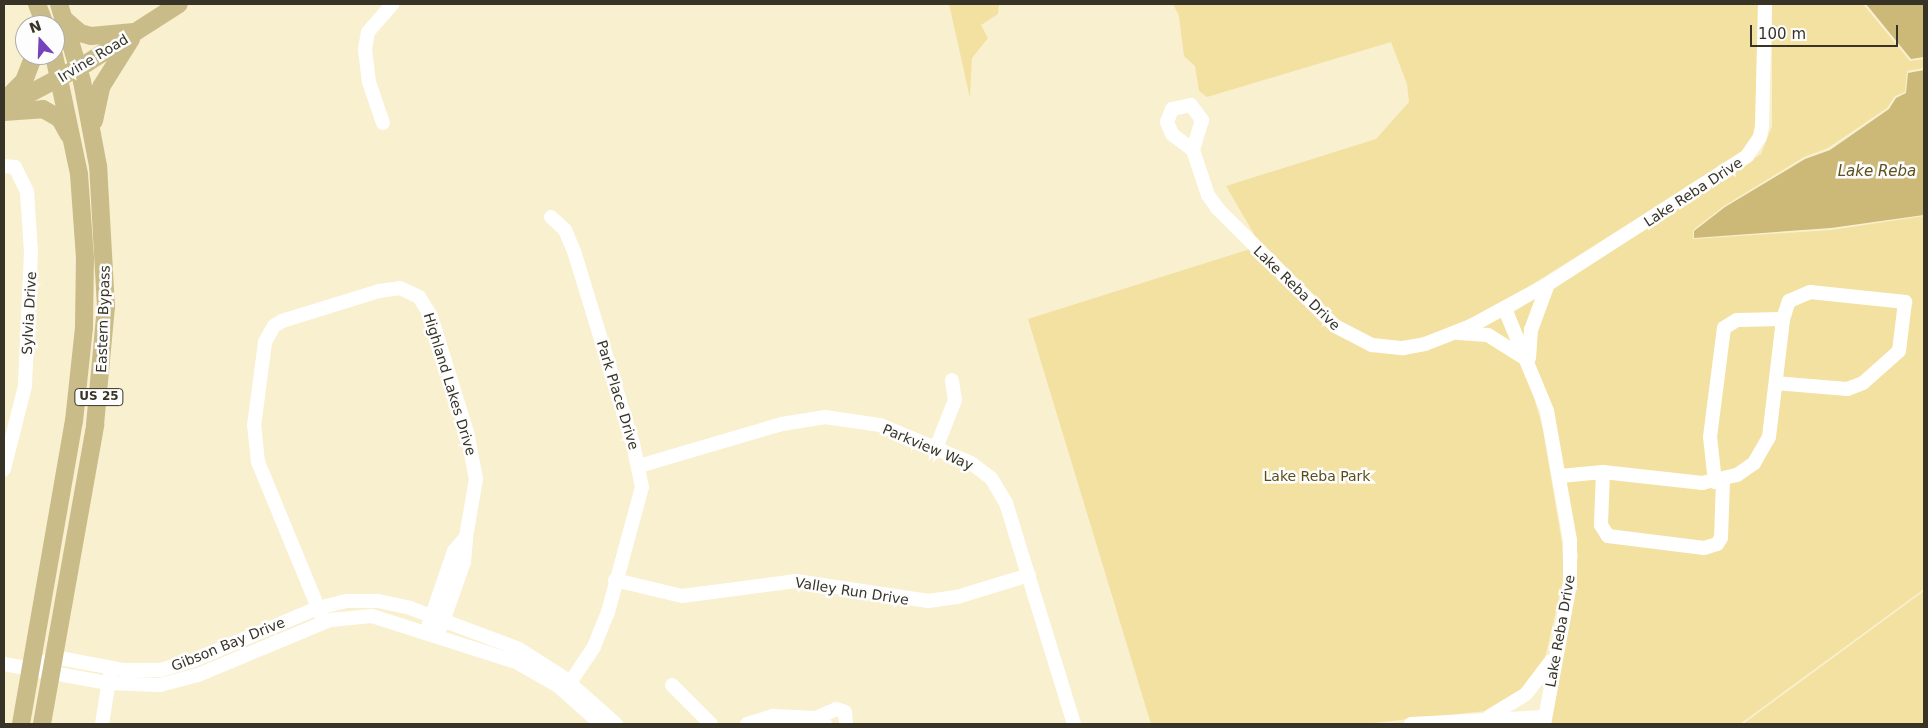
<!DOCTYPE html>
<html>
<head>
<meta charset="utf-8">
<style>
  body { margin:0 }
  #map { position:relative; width:1928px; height:728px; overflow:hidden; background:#f9f0d0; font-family:"DejaVu Sans",sans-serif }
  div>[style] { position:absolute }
  .green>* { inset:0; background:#f3e1a1 }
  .water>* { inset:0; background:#ccb978 }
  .minor>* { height:14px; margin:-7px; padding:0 7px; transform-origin:7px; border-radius:7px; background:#fff }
  .major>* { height:18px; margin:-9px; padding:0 9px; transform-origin:9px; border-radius:9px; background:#cabc89 }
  span { translate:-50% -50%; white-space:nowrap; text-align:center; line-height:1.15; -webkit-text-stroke:5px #fdfdfd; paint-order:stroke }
  .shield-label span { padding:1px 4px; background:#fdfdfd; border:1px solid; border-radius:4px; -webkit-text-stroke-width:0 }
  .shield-label { font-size:12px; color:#373427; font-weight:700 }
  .street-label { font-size:14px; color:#373427 }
  .park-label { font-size:14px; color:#5a4d1b }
  .water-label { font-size:15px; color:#5d501e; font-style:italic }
  .frame { position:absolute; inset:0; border:5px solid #373427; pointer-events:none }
  .north { position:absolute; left:15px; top:15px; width:50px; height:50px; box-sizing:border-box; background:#fdfdfd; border:1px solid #aeada7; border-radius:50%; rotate:340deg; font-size:14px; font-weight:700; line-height:20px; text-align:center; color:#373427 }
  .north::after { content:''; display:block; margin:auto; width:18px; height:22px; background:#7642b9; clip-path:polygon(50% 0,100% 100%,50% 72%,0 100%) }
  .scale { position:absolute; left:1750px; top:25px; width:148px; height:22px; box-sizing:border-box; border:2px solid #373427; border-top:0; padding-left:6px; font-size:15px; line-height:18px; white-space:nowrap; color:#373427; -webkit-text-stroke:4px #fdfdfd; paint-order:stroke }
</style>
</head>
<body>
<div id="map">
  <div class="green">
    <i style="clip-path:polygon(949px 4px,999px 4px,998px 14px,981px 25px,988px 38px,972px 58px,970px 98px)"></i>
    <i style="clip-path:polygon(1173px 4px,1759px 4px,1756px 134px,1740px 154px,1496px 307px,1534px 397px,1543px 430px,1562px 543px,1564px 577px,1545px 658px,1519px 693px,1486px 711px,1363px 724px,1151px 724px,1028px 319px,1247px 250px,1258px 241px,1226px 186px,1376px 139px,1409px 102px,1407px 84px,1391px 42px,1207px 97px,1199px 91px,1195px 66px,1184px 56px,1179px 16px)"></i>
    <i style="clip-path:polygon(1772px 4px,1863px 4px,1910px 61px,1924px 59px,1924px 68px,1907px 71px,1905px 92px,1895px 96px,1887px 108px,1828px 148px,1804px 157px,1724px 206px,1693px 230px,1693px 239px,1831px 230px,1924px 216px,1924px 589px,1740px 724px,1551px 724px,1578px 556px,1553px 413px,1514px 312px,1761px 154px,1772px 126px)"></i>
    <i style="clip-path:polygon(1924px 591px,1924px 724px,1743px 724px)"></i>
  </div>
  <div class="water">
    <i style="clip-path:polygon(1866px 4px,1924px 4px,1924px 57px,1911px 59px)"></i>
    <i style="clip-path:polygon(1924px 70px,1924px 215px,1831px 228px,1694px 238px,1694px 231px,1725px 207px,1805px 159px,1830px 150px,1889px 109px,1896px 98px,1906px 93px,1908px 73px)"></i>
  </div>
  <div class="minor">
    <i style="left:1191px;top:105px;width:19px;rotate:54deg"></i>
    <i style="left:1202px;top:120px;width:31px;rotate:107deg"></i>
    <i style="left:1193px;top:150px;width:26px;rotate:-143deg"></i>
    <i style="left:1172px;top:134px;width:13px;rotate:-113deg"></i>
    <i style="left:1167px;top:122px;width:14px;rotate:-69deg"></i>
    <i style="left:1172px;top:109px;width:19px;rotate:-12deg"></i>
    <i style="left:383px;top:123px;width:43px;rotate:-108.9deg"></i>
    <i style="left:369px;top:82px;width:33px;rotate:-97deg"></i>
    <i style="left:365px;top:49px;width:17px;rotate:-80deg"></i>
    <i style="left:368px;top:32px;width:37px;rotate:-49deg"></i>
    <i style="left:1193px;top:150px;width:47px;rotate:71.6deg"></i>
    <i style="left:1208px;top:195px;width:16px;rotate:55deg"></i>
    <i style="left:1217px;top:208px;width:167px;rotate:45deg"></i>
    <i style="left:1335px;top:326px;width:42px;rotate:27.2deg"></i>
    <i style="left:1372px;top:345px;width:31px;rotate:6deg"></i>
    <i style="left:1403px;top:348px;width:22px;rotate:-10deg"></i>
    <i style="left:1425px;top:344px;width:49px;rotate:-21.4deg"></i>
    <i style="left:1471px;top:326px;width:88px;rotate:-28.6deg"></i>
    <i style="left:1548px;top:284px;width:237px;rotate:-32.7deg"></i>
    <i style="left:1747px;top:156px;width:23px;rotate:-56deg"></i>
    <i style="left:1760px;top:137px;width:11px;rotate:-80deg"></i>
    <i style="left:1762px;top:126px;width:122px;rotate:-88.6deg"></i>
    <i style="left:4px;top:166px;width:11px;rotate:5deg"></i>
    <i style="left:15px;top:167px;width:28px;rotate:64deg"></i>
    <i style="left:27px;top:192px;width:60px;rotate:86.2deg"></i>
    <i style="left:31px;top:252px;width:134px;rotate:92.6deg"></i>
    <i style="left:25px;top:386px;width:86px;rotate:104.2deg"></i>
    <i style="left:551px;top:217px;width:19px;rotate:43deg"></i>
    <i style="left:565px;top:230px;width:23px;rotate:67deg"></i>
    <i style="left:574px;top:251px;width:202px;rotate:73deg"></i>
    <i style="left:633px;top:444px;width:44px;rotate:78.2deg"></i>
    <i style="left:642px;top:487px;width:130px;rotate:105.2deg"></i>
    <i style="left:608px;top:612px;width:38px;rotate:112deg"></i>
    <i style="left:594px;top:647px;width:52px;rotate:124deg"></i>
    <i style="left:1505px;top:309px;width:110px;rotate:67.6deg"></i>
    <i style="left:1547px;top:411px;width:131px;rotate:79.9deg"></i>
    <i style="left:1570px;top:540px;width:44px;rotate:90deg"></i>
    <i style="left:1570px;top:584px;width:142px;rotate:100.5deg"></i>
    <i style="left:1458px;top:333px;width:30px;rotate:4deg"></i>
    <i style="left:1488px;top:335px;width:45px;rotate:32.3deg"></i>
    <i style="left:1529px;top:358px;width:28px;rotate:-86deg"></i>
    <i style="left:1531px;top:330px;width:49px;rotate:-69.7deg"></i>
    <i style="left:936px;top:448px;width:52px;rotate:-68.4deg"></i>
    <i style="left:955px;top:400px;width:20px;rotate:-99deg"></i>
    <i style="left:639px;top:466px;width:149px;rotate:-16.4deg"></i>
    <i style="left:782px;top:424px;width:44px;rotate:-9.2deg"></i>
    <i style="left:825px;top:417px;width:56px;rotate:8.3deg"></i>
    <i style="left:880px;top:425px;width:99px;rotate:22.7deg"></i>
    <i style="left:971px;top:463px;width:25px;rotate:37deg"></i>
    <i style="left:991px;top:478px;width:29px;rotate:59deg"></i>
    <i style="left:1006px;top:503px;width:231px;rotate:72.9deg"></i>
    <i style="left:1603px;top:472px;width:53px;rotate:92.2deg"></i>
    <i style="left:1601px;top:525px;width:13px;rotate:58deg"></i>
    <i style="left:1608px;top:536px;width:97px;rotate:7.1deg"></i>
    <i style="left:1704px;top:548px;width:14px;rotate:-17deg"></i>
    <i style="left:1717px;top:544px;width:7px;rotate:-56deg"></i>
    <i style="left:1721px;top:538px;width:58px;rotate:-88deg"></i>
    <i style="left:1560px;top:476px;width:43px;rotate:-5.3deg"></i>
    <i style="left:1603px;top:472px;width:100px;rotate:6.3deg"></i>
    <i style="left:1702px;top:483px;width:36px;rotate:-13deg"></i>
    <i style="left:1737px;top:475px;width:21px;rotate:-35deg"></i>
    <i style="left:1754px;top:463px;width:30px;rotate:-60deg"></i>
    <i style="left:1769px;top:437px;width:119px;rotate:-83.2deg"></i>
    <i style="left:1783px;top:319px;width:19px;rotate:-72deg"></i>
    <i style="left:1789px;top:301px;width:23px;rotate:-23deg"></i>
    <i style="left:1810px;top:292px;width:96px;rotate:6deg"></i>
    <i style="left:1905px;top:302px;width:49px;rotate:97deg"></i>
    <i style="left:1899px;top:351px;width:48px;rotate:138.4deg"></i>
    <i style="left:1863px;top:383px;width:17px;rotate:159deg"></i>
    <i style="left:1847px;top:389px;width:71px;rotate:-175.2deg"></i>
    <i style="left:1715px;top:482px;width:45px;rotate:-96.3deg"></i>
    <i style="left:1710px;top:437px;width:110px;rotate:-82.7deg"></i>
    <i style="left:1724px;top:328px;width:15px;rotate:-32deg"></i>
    <i style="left:1737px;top:320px;width:46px;rotate:-1.2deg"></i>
    <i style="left:615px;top:580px;width:69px;rotate:13.4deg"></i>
    <i style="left:682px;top:596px;width:115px;rotate:-7.5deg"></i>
    <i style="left:796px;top:581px;width:134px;rotate:8.6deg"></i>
    <i style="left:928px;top:601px;width:29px;rotate:-8deg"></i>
    <i style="left:957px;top:597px;width:75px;rotate:-17deg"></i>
    <i style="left:324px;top:622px;width:173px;rotate:-112.4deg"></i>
    <i style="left:258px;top:462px;width:36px;rotate:-96deg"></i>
    <i style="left:254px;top:426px;width:85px;rotate:-82.5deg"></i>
    <i style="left:265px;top:342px;width:18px;rotate:-61deg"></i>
    <i style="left:274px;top:326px;width:9px;rotate:-32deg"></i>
    <i style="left:282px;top:321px;width:102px;rotate:-17.2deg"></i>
    <i style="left:379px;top:291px;width:21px;rotate:-8deg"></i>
    <i style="left:400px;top:288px;width:21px;rotate:25deg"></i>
    <i style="left:419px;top:297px;width:22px;rotate:58deg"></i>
    <i style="left:431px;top:316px;width:121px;rotate:72.8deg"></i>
    <i style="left:467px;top:432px;width:48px;rotate:79.2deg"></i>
    <i style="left:476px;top:479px;width:59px;rotate:99.8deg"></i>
    <i style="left:466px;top:537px;width:18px;rotate:131deg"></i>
    <i style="left:454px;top:551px;width:83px;rotate:108.9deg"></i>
    <i style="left:441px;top:627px;width:69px;rotate:-70.5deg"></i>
    <i style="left:464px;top:562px;width:25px;rotate:-85deg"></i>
    <i style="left:45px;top:662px;width:10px;rotate:-29deg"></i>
    <i style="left:54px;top:657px;width:70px;rotate:10.7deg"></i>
    <i style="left:123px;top:670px;width:37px"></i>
    <i style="left:160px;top:670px;width:35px;rotate:-16deg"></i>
    <i style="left:194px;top:660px;width:134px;rotate:-22.8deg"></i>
    <i style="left:318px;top:608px;width:29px;rotate:-14deg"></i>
    <i style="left:346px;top:601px;width:32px"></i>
    <i style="left:378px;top:601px;width:33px;rotate:12deg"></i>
    <i style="left:410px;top:608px;width:116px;rotate:20.6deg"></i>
    <i style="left:519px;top:649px;width:54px;rotate:32.8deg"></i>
    <i style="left:564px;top:678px;width:69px;rotate:41.5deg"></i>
    <i style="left:4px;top:664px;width:106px;rotate:10.4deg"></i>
    <i style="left:108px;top:683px;width:52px;rotate:2.2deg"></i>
    <i style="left:160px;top:685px;width:39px;rotate:-15deg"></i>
    <i style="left:198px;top:675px;width:143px;rotate:-22.6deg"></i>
    <i style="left:330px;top:620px;width:42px;rotate:-5.4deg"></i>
    <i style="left:372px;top:616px;width:151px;rotate:17.7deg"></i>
    <i style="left:516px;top:662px;width:48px;rotate:29.7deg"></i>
    <i style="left:558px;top:686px;width:57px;rotate:41.5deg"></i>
    <i style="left:672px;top:685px;width:55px;rotate:45deg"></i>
    <i style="left:1490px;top:716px;width:42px;rotate:-31.4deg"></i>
    <i style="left:1526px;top:694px;width:41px;rotate:-52.9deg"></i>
    <i style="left:102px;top:724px;width:51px;rotate:-80.9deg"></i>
    <i style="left:747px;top:724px;width:28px;rotate:-17deg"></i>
    <i style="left:774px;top:716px;width:42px;rotate:2.7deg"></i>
    <i style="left:825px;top:724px;width:11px;rotate:-146deg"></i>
    <i style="left:816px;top:718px;width:22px;rotate:-24deg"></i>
    <i style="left:836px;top:709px;width:9px;rotate:18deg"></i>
    <i style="left:845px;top:712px;width:12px;rotate:85deg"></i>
    <i style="left:1411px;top:724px;width:134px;rotate:-3deg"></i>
  </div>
  <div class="major">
    <i style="left:37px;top:4px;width:22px;rotate:69deg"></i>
    <i style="left:64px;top:19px;width:21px;rotate:41deg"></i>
    <i style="left:80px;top:33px;width:11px;rotate:15deg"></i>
    <i style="left:91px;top:36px;width:43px;rotate:-5.3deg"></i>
    <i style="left:4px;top:101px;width:28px;rotate:-45deg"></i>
    <i style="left:24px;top:81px;width:28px;rotate:-69deg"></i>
    <i style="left:4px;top:107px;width:94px;rotate:-27.9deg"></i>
    <i style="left:87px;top:63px;width:109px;rotate:-32.7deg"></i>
    <i style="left:4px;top:112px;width:39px;rotate:-4deg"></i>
    <i style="left:43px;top:109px;width:20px;rotate:30deg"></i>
    <i style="left:60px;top:119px;width:18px;rotate:61deg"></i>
    <i style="left:94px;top:121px;width:35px;rotate:-78deg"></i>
    <i style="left:101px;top:87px;width:57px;rotate:-58deg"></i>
    <i style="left:21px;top:724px;width:308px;rotate:-80.1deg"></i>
    <i style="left:74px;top:421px;width:95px;rotate:-83.9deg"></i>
    <i style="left:84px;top:327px;width:69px;rotate:-89.2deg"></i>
    <i style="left:85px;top:258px;width:84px;rotate:-94.1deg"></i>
    <i style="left:79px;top:174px;width:122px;rotate:-101.9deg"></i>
    <i style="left:42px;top:724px;width:304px;rotate:-79.9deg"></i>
    <i style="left:95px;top:425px;width:119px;rotate:-84.7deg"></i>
    <i style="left:106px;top:307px;width:141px;rotate:-93.2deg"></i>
    <i style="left:98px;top:166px;width:86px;rotate:-100.7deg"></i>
    <i style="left:82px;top:81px;width:80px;rotate:-106.6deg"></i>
  </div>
  <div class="shield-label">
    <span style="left:99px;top:397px">US 25</span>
  </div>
  <div class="street-label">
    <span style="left:93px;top:58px;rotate:-31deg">Irvine Road</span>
    <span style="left:1693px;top:192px;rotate:-33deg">Lake Reba Drive</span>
    <span style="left:1297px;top:288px;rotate:44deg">Lake Reba Drive</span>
    <span style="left:29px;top:313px;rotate:-87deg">Sylvia Drive</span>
    <span style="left:103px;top:319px;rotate:-88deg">Eastern Bypass</span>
    <span style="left:450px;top:384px;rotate:73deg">Highland Lakes Drive</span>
    <span style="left:618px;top:395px;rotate:73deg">Park Place Drive</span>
    <span style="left:928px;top:447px;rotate:23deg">Parkview Way</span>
    <span style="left:852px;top:591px;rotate:9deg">Valley Run Drive</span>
    <span style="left:1560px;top:631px;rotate:-80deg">Lake Reba Drive</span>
    <span style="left:228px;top:644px;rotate:-22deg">Gibson Bay Drive</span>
  </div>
  <div class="park-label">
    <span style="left:1317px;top:476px">Lake Reba Park</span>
  </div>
  <div class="water-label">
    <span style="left:1877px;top:172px">Lake Reba</span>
  </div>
  <div class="frame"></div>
  <div class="north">N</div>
  <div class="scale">100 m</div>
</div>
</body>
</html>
